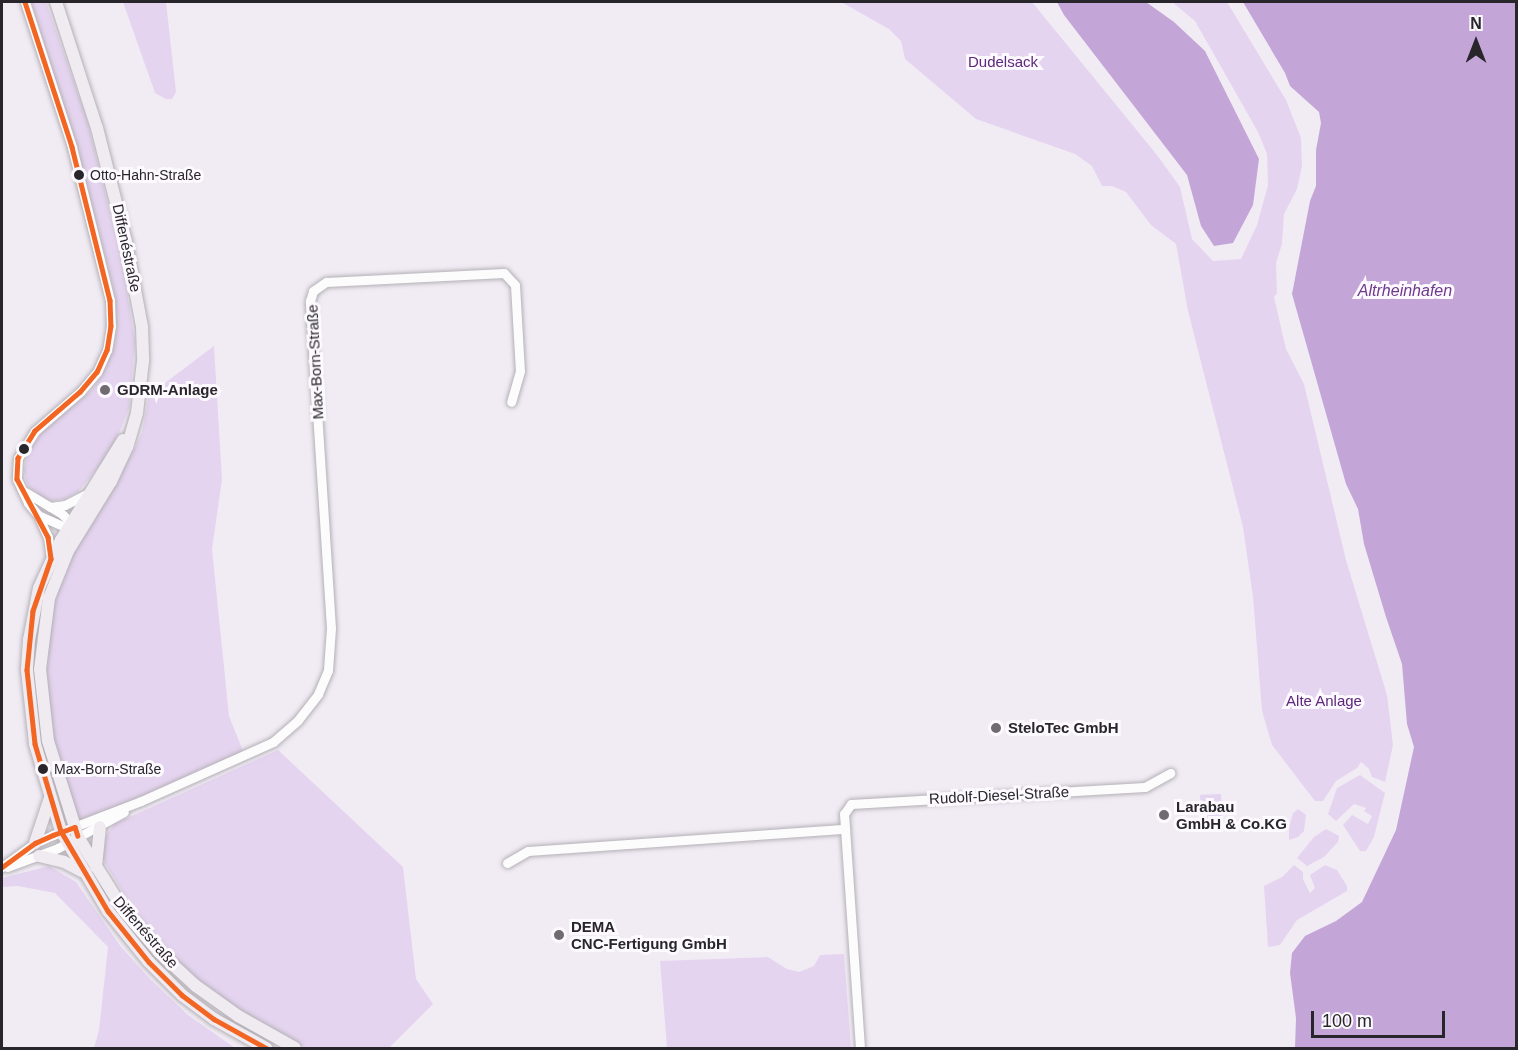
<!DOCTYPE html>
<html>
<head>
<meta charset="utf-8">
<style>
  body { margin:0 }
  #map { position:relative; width:1518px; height:1050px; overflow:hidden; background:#f1ecf4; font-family:Arial,sans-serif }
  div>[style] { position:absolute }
  .green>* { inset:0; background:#e5d4f0; transform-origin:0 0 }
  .water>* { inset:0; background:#c4a5d8 }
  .roads { filter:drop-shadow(0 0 2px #b4b0b6) drop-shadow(0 0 2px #b4b0b6) }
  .minor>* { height:9px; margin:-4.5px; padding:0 4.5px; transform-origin:4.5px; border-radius:4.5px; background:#fdfcfd }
  .major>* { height:12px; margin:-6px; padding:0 6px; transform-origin:6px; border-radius:6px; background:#efebf1 }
  .bus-1>* { height:4.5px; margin:-2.25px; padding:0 2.25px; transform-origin:2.25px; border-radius:2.25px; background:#f26522 }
  .dots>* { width:16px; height:16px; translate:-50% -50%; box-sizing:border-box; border:3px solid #fcf9ff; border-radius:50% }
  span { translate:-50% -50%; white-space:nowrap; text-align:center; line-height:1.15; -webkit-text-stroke:6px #fcf9ff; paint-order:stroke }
  .bus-label { font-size:14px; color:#29262b }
  .left { translate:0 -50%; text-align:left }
  .park-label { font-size:15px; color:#5d277a }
  .street-label { font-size:15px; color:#29262b }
  .poi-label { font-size:15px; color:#29262b; font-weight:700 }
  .water-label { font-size:16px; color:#6f398d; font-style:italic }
  .frame { position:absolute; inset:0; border:3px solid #29262b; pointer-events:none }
  .north { position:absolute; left:1446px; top:12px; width:60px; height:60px; -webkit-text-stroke:4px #fcf9ff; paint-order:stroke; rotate:0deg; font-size:16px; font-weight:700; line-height:24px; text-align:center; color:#29262b }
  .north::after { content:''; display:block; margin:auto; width:21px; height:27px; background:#29262b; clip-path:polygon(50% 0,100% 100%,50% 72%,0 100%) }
  .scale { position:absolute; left:1311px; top:1011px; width:134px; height:27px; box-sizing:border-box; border:3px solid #29262b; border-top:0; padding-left:8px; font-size:18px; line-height:21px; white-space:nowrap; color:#29262b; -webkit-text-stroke:4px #fcf9ff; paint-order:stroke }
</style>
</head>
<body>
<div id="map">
  <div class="green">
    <i style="clip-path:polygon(31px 2px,46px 2px,87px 120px,122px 261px,135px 342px,129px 408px,113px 449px,103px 467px,99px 466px,78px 492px,65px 499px,48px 501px,31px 489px,26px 481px,24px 471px,28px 452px,44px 430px,90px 392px,102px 376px,115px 340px,115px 312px,113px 288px,78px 150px)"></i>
    <i style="clip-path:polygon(123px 2px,166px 2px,176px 92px,172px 99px,166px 99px,155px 93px)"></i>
    <i style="clip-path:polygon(841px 2px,1032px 2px,1157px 155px,1180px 187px,1192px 239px,1213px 261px,1241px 259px,1257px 225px,1268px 185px,1267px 154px,1258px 132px,1195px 21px,1172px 2px,1227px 2px,1286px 100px,1301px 138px,1302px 166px,1297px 189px,1284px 214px,1282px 244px,1276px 263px,1277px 293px,1274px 297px,1286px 349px,1304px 384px,1346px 560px,1387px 695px,1393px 745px,1385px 782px,1372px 777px,1369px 769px,1361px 762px,1357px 768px,1336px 781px,1323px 801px,1315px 801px,1272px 745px,1262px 711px,1253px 597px,1243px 527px,1188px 311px,1176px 244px,1151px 225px,1126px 192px,1112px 186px,1102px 186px,1092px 166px,1075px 154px,976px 119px,905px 59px,901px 41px,889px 29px)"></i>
    <i style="clip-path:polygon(214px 346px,222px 480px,212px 549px,229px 716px,245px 756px,75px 827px,64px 797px,47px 708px,46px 662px,51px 618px,62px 575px,76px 547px,135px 448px,142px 432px,149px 395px)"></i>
    <i style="clip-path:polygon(278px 750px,403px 867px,416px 979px,433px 1004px,389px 1048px,306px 1048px,255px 1021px,185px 970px,147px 932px,102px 858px,102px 842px,114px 824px)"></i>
    <i style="clip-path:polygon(1360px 775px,1385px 793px,1374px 837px,1366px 851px,1360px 851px,1343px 825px,1352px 815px,1368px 824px,1372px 816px,1364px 811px,1366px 808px,1354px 804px,1336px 821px,1328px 814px,1337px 788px)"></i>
    <i style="left:1221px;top:794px;width:34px;height:21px;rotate:88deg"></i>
    <i style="clip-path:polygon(1298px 809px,1306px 815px,1304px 831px,1298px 837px,1289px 840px,1289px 828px,1293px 813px)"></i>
    <i style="clip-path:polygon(1326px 829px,1339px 836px,1338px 842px,1324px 857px,1307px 866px,1297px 858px,1314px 837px)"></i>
    <i style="clip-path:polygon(1294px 865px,1303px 872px,1303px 879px,1310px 893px,1315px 888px,1310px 875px,1325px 865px,1337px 870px,1347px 886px,1347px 891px,1297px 920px,1280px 945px,1268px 947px,1264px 886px,1282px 877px)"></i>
    <i style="clip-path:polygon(49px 866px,76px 882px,121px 947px,151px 980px,188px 1015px,235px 1048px,94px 1048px,99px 1030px,108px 947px,55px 893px,18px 886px,2px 887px,2px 878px)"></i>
    <i style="clip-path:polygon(844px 954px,851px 1048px,667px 1048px,660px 961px,768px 957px,787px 969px,799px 972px,814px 966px,820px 955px)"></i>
  </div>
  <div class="water">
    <i style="clip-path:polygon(1057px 2px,1146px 2px,1174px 22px,1205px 51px,1259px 159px,1253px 205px,1233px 243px,1214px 246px,1201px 226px,1187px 175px,1064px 15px)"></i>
    <i style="clip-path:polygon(1243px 2px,1516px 2px,1516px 1048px,1295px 1048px,1296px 1018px,1290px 973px,1292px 953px,1305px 936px,1336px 921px,1362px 902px,1396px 830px,1414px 747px,1407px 724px,1402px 664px,1386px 617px,1364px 544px,1358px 509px,1346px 484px,1292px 294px,1310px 201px,1316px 186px,1316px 150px,1321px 123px,1319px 112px,1290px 86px,1285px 73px)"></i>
  </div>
  <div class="roads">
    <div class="minor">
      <i style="left:25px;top:2px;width:152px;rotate:72deg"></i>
      <i style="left:72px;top:147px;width:158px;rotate:76.1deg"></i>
      <i style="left:110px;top:300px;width:26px;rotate:88deg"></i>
      <i style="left:111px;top:326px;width:24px;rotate:99deg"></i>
      <i style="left:107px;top:350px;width:24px;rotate:114deg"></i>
      <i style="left:97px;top:372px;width:26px;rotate:130deg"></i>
      <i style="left:80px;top:392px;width:60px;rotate:139.1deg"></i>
      <i style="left:35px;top:431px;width:32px;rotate:122deg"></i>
      <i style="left:18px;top:458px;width:21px;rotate:93deg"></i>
      <i style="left:17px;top:479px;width:26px;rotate:65deg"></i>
      <i style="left:28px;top:503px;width:16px;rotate:50deg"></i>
      <i style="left:38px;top:515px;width:24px;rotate:66deg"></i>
      <i style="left:48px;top:537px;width:22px;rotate:82deg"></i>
      <i style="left:22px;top:490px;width:47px;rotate:31deg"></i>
      <i style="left:62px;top:514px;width:17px;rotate:45deg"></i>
      <i style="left:50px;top:507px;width:15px;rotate:-8deg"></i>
      <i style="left:65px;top:505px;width:28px;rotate:-27deg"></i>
      <i style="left:38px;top:515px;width:39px;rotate:24deg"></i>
      <i style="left:507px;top:863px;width:24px;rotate:-30deg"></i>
      <i style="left:528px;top:851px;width:318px;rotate:-4deg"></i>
      <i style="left:2px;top:867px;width:41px;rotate:-36deg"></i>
      <i style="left:35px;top:843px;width:20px;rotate:-24deg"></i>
      <i style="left:53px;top:835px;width:94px;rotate:-21.1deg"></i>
      <i style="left:141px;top:801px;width:145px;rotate:-24.1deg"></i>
      <i style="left:273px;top:742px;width:33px;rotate:-41deg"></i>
      <i style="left:298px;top:720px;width:33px;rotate:-52deg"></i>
      <i style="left:318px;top:694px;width:26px;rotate:-67deg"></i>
      <i style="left:328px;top:670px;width:42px;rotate:-85.9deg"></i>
      <i style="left:331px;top:628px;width:328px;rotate:-93.7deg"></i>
      <i style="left:310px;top:301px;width:10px;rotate:-73deg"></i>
      <i style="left:313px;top:291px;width:16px;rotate:-35deg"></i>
      <i style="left:326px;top:282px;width:178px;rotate:-2.9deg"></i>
      <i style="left:504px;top:273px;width:16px;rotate:47deg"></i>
      <i style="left:515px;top:285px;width:86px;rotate:86.7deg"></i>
      <i style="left:520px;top:371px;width:32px;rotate:106deg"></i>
      <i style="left:7px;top:867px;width:54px;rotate:-20.4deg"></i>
      <i style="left:58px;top:848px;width:75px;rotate:-28.6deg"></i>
      <i style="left:860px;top:1048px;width:235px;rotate:-93.9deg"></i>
      <i style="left:844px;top:814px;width:12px;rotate:-55deg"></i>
      <i style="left:851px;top:804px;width:294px;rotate:-3.3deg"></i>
      <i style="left:1145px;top:787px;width:29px;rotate:-29deg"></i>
    </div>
    <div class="major">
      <i style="left:56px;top:2px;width:133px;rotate:72deg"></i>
      <i style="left:97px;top:128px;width:118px;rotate:75.7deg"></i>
      <i style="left:126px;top:242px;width:86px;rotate:79.3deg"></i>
      <i style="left:142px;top:327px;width:34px;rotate:88deg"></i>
      <i style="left:143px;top:361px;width:52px;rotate:96.6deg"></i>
      <i style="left:137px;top:413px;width:35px;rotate:106deg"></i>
      <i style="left:127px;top:447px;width:38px;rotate:115deg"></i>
      <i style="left:111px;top:481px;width:82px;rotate:121.6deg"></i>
      <i style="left:68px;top:551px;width:51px;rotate:112deg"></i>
      <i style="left:49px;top:598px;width:72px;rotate:97.2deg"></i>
      <i style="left:40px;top:669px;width:72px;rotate:83.7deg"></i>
      <i style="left:48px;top:741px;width:101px;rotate:72.6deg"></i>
      <i style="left:78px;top:837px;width:87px;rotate:58.1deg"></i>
      <i style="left:124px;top:911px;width:54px;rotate:49.5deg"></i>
      <i style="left:159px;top:952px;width:50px;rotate:42.6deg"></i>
      <i style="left:196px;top:986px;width:52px;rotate:35.5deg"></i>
      <i style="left:238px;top:1016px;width:65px;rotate:29.3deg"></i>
      <i style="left:123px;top:440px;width:118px;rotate:121.8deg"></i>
      <i style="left:61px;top:540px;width:53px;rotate:114.6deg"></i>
      <i style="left:39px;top:588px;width:53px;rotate:100.9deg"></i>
      <i style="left:29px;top:640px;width:30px;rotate:94deg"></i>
      <i style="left:27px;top:670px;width:74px;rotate:83.8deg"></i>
      <i style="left:35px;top:744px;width:91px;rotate:73.4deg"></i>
      <i style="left:61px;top:831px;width:93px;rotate:59.6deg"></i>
      <i style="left:108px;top:911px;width:65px;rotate:51.2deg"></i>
      <i style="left:149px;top:962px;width:47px;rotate:45deg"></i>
      <i style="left:182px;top:995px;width:40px;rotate:37deg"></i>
      <i style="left:214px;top:1019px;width:60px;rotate:29.1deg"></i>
      <i style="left:35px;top:843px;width:47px;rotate:-71.6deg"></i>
      <i style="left:39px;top:856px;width:26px;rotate:13deg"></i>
      <i style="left:64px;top:862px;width:20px;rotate:27deg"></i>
      <i style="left:96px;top:867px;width:40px;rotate:-84.3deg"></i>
    </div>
  </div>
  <div class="bus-1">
    <i style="left:25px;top:2px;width:152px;rotate:72deg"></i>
    <i style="left:72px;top:147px;width:158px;rotate:76.1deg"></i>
    <i style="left:110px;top:300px;width:26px;rotate:88deg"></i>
    <i style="left:111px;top:326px;width:24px;rotate:99deg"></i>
    <i style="left:107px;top:350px;width:24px;rotate:114deg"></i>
    <i style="left:97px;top:372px;width:26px;rotate:130deg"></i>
    <i style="left:80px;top:392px;width:60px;rotate:139.1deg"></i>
    <i style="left:35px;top:431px;width:32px;rotate:122deg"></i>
    <i style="left:18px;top:458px;width:21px;rotate:93deg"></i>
    <i style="left:17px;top:479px;width:66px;rotate:61.9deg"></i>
    <i style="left:48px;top:537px;width:22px;rotate:82deg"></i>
    <i style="left:51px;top:559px;width:55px;rotate:109.1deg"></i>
    <i style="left:33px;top:611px;width:59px;rotate:95.8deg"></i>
    <i style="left:27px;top:670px;width:74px;rotate:83.8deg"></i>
    <i style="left:35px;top:744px;width:91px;rotate:73.4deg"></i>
    <i style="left:61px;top:831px;width:93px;rotate:59.6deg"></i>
    <i style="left:108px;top:911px;width:65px;rotate:51.2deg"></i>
    <i style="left:149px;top:962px;width:47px;rotate:45deg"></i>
    <i style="left:182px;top:995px;width:40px;rotate:37deg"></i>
    <i style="left:214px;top:1019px;width:60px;rotate:29.1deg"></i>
    <i style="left:2px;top:867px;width:41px;rotate:-36deg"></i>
    <i style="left:35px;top:843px;width:20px;rotate:-24deg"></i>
    <i style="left:53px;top:835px;width:23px;rotate:-20deg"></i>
    <i style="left:75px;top:827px;width:9px;rotate:72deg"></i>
  </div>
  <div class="dots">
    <i style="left:79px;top:175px;background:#29262b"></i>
    <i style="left:105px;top:390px;background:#6f6b71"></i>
    <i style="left:24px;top:449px;background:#29262b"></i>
    <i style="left:996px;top:728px;background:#6f6b71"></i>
    <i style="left:43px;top:769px;background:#29262b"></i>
    <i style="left:1164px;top:815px;background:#6f6b71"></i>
    <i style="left:559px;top:935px;background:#6f6b71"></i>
  </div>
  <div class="bus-label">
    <span class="left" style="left:90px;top:175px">Otto-Hahn-Straße</span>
    <span class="left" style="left:54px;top:769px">Max-Born-Straße</span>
  </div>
  <div class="park-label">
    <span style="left:1003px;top:62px">Dudelsack</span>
    <span style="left:1324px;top:701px">Alte Anlage</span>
  </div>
  <div class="street-label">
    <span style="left:127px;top:248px;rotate:78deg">Diffenéstraße</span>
    <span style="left:315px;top:362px;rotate:-93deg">Max-Born-Straße</span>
    <span style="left:999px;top:795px;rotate:-3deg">Rudolf-Diesel-Straße</span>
    <span style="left:146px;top:932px;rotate:49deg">Diffenéstraße</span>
  </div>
  <div class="poi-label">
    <span class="left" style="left:117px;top:390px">GDRM-Anlage</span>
    <span class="left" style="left:1008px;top:728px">SteloTec GmbH</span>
    <span class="left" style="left:1176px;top:815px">Larabau<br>GmbH &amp; Co.KG</span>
    <span class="left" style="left:571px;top:935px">DEMA<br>CNC-Fertigung GmbH</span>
  </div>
  <div class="water-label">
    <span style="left:1405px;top:291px">Altrheinhafen</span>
  </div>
  <div class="frame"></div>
  <div class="north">N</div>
  <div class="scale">100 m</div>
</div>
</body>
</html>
